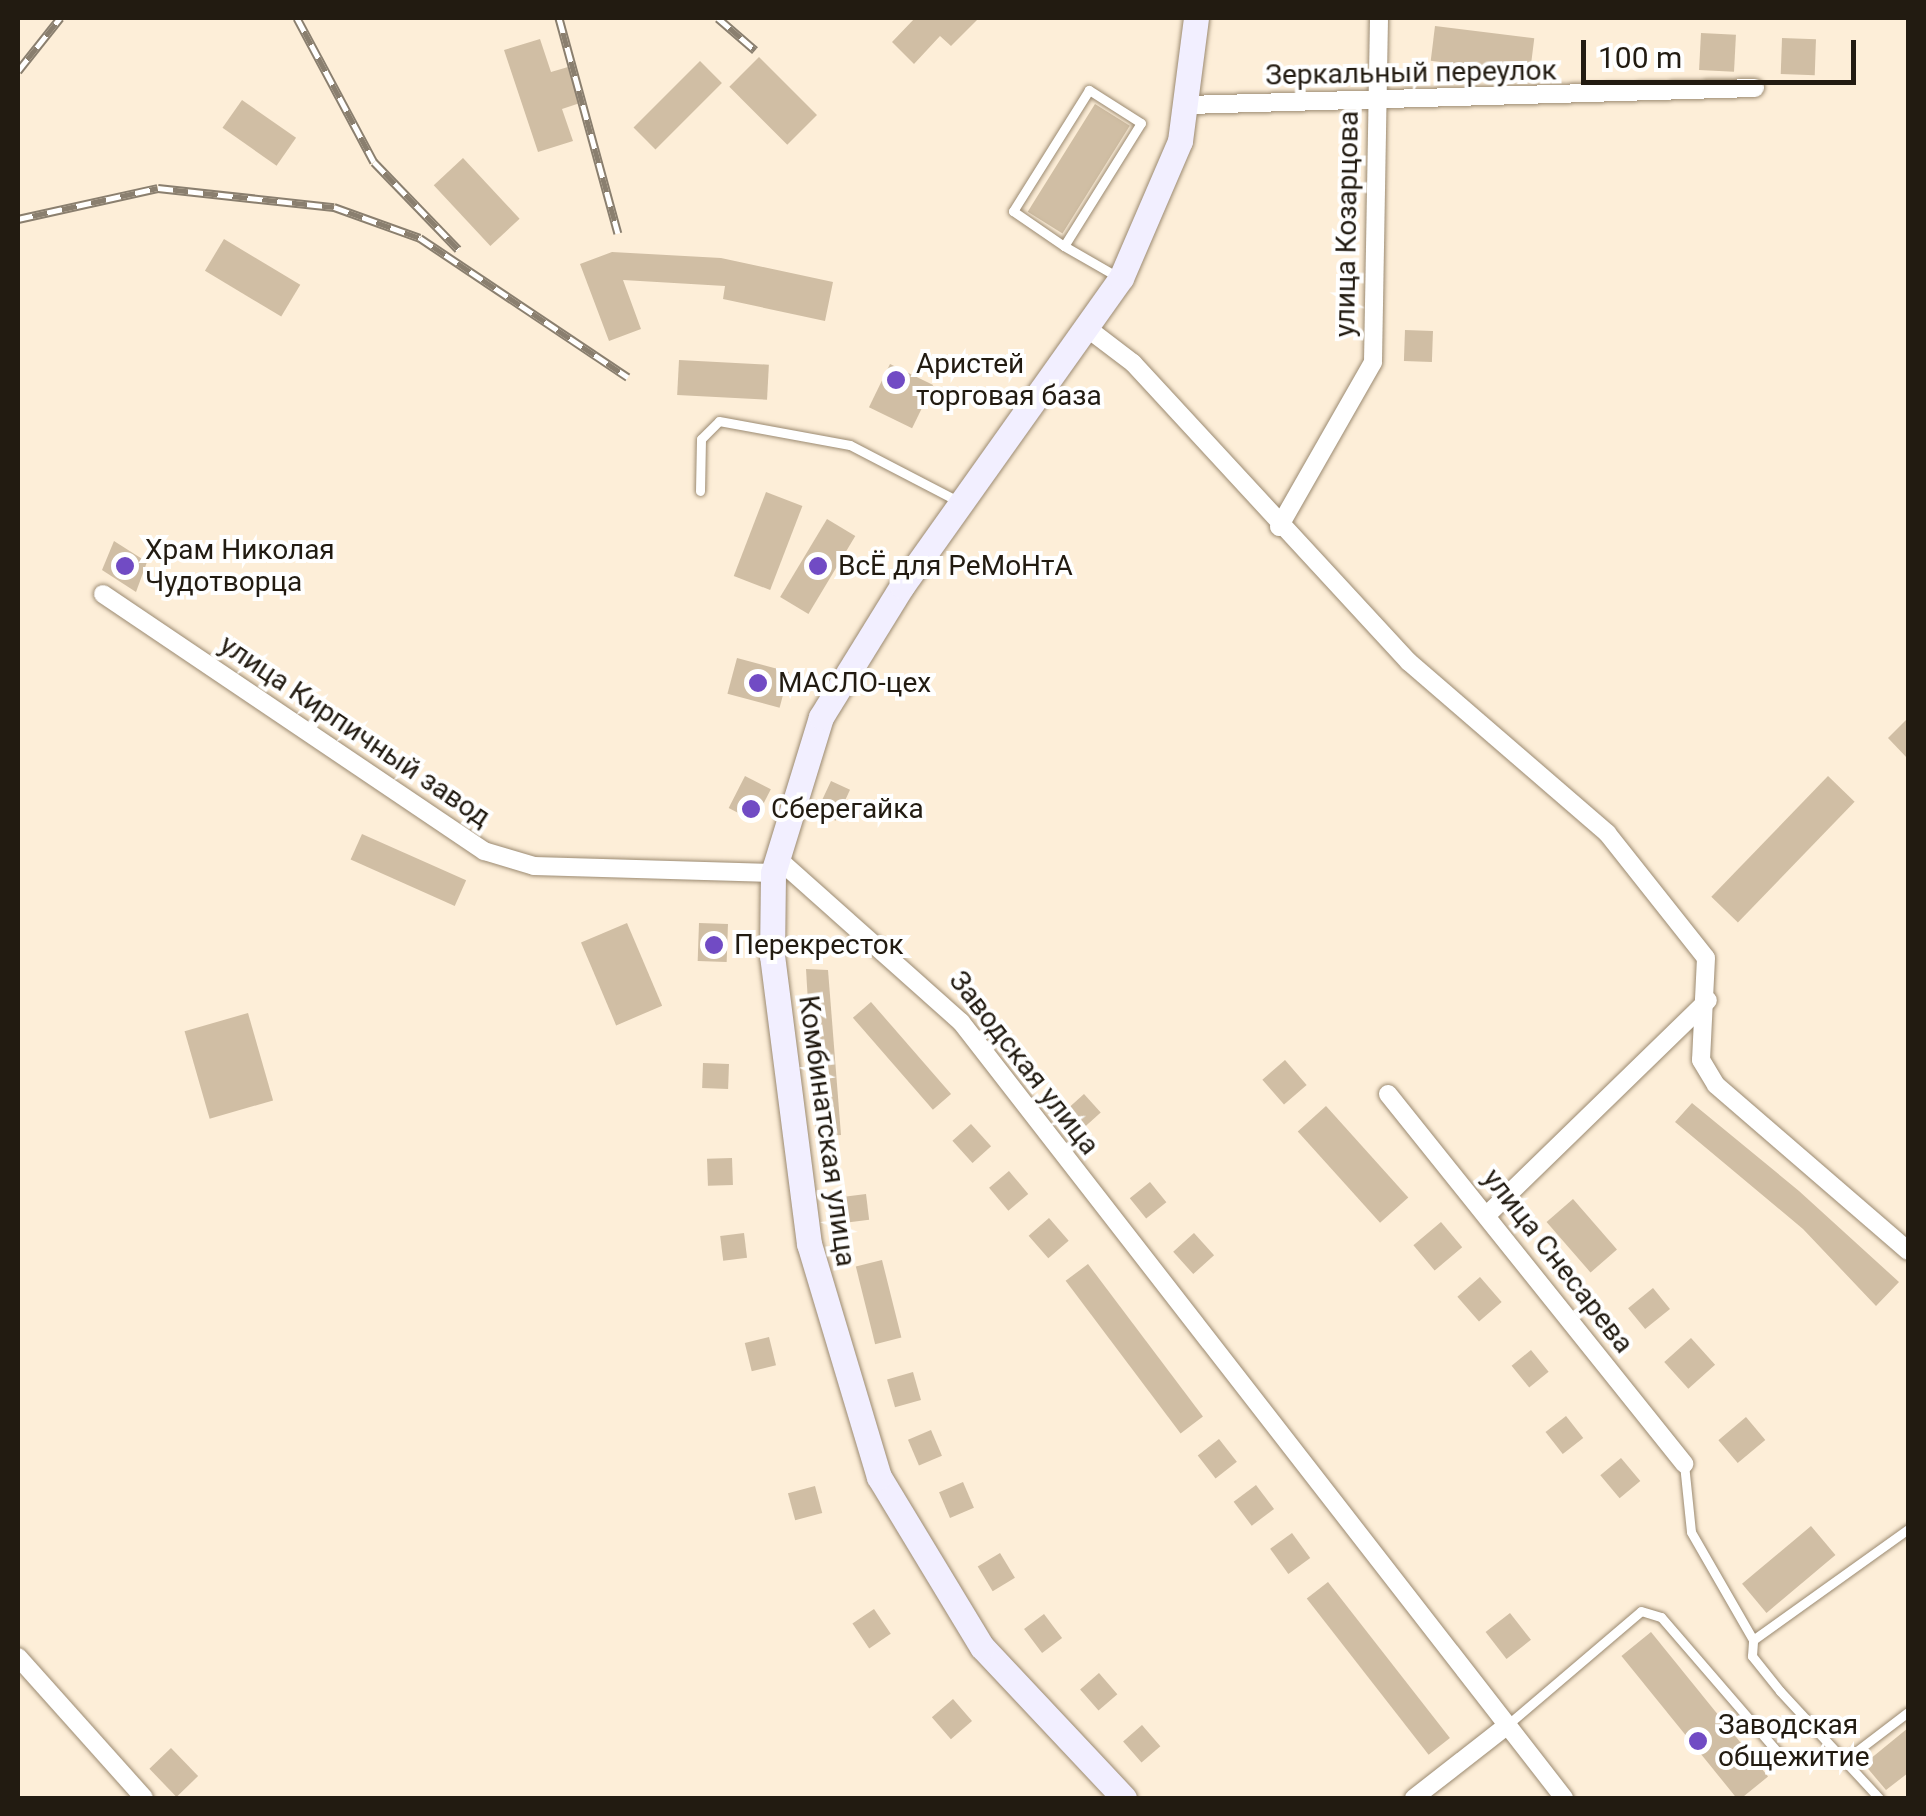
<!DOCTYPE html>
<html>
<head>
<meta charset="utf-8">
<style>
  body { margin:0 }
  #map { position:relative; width:1926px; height:1816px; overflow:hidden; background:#fdeed8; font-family:Roboto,sans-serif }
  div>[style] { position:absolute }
  .building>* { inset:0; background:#d0bea4; transform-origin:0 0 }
  .roads { filter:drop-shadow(0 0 2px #9b8a71) drop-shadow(0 0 2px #9b8a71) }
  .service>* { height:9px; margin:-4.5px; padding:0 4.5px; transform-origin:4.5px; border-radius:4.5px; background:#fff }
  .minor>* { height:18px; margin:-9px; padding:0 9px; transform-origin:9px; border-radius:9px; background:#fff }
  .secondary>* { height:25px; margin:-12.5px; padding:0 12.5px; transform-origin:12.5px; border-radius:12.5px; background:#f2efff }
  .rail>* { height:9px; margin-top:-4.5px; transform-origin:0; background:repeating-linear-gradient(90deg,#fff 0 15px,#8a7f6f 0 30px); box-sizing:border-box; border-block:2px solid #8a7f6f }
  .dots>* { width:28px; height:28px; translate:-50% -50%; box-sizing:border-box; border:5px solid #fff; border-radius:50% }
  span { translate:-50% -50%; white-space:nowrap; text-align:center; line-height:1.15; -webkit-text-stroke:8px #fff; paint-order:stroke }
  .street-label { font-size:28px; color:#221b11 }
  .poi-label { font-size:28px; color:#221b11 }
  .left { translate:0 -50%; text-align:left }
  .frame { position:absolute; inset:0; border:20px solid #221b11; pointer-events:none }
  .scale { position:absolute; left:1581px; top:40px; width:275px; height:45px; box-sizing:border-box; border:5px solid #221b11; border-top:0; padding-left:12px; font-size:30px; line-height:35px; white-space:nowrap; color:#221b11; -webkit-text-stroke:8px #fff; paint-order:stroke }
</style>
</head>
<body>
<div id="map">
  <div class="building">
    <i style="clip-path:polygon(915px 18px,979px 18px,951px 46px,940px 36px,914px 64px,892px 42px)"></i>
    <i style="left:1435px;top:26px;width:100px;height:35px;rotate:7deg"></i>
    <i style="left:1701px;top:33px;width:35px;height:37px;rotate:3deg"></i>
    <i style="left:1782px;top:38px;width:34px;height:36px;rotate:2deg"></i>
    <i style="clip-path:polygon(540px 39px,551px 72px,568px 67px,580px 103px,562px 109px,573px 141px,538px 152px,504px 50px)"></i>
    <i style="left:759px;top:57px;width:82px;height:42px;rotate:45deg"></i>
    <i style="left:700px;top:61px;width:31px;height:94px;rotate:45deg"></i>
    <i style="left:242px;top:100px;width:66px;height:34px;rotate:35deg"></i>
    <i style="left:1095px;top:104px;width:41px;height:127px;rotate:32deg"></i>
    <i style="left:463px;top:158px;width:83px;height:40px;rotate:47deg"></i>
    <i style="left:224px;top:239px;width:89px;height:37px;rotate:31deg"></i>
    <i style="clip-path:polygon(612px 252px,721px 258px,833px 282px,825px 321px,723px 299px,725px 286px,623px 280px,641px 329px,609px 341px,580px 264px)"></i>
    <i style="left:1405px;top:330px;width:28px;height:31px;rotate:2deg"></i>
    <i style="left:679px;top:360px;width:90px;height:35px;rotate:3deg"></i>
    <i style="left:890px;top:364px;width:48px;height:48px;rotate:26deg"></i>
    <i style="left:766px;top:492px;width:39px;height:90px;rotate:21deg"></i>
    <i style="left:827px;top:519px;width:33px;height:91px;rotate:31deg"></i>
    <i style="clip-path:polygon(114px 541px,147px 562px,136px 592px,102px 570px)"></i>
    <i style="left:737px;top:658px;width:54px;height:37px;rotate:15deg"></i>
    <i style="clip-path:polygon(1908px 718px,1908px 759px,1888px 738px)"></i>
    <i style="left:745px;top:776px;width:29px;height:36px;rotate:27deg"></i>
    <i style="left:1828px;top:776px;width:37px;height:168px;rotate:44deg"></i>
    <i style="left:831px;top:781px;width:21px;height:34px;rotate:25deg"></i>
    <i style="left:362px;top:834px;width:114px;height:28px;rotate:24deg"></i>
    <i style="left:627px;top:923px;width:90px;height:50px;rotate:67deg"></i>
    <i style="left:699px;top:923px;width:29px;height:38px;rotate:2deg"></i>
    <i style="clip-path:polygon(806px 969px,828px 970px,841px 1135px,816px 1137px)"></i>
    <i style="left:871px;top:1002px;width:122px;height:24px;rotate:49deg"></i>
    <i style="left:248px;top:1013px;width:91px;height:66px;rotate:74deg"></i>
    <i style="left:1285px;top:1060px;width:33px;height:30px;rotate:49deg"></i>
    <i style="left:703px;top:1063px;width:26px;height:25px;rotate:2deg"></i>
    <i style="left:1084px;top:1094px;width:25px;height:28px;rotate:48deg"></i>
    <i style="clip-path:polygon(1692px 1103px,1799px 1191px,1899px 1282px,1876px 1306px,1803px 1229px,1675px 1122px)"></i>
    <i style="left:1326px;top:1106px;width:123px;height:38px;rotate:48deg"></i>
    <i style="left:971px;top:1124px;width:30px;height:25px;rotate:48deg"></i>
    <i style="left:732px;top:1158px;width:27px;height:25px;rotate:88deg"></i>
    <i style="left:1009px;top:1171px;width:30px;height:26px;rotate:50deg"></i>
    <i style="left:1150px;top:1182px;width:26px;height:26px;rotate:51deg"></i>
    <i style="left:866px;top:1194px;width:26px;height:24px;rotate:83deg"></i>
    <i style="left:1573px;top:1199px;width:67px;height:35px;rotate:49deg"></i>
    <i style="left:1049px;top:1218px;width:30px;height:27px;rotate:49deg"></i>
    <i style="left:1441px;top:1222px;width:33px;height:36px;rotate:50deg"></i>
    <i style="left:744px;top:1233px;width:25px;height:24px;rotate:83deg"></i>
    <i style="left:1194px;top:1233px;width:30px;height:28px;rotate:48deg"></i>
    <i style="left:882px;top:1260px;width:80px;height:27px;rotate:76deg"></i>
    <i style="left:1088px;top:1264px;width:191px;height:28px;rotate:53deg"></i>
    <i style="left:1480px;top:1277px;width:33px;height:30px;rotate:49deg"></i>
    <i style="left:1653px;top:1288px;width:27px;height:32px;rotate:51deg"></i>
    <i style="left:769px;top:1337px;width:29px;height:25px;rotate:76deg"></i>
    <i style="left:1691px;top:1338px;width:36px;height:36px;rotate:48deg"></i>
    <i style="left:1531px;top:1350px;width:28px;height:25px;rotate:51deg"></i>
    <i style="left:913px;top:1372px;width:29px;height:27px;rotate:74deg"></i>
    <i style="left:1566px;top:1416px;width:28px;height:26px;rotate:52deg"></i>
    <i style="left:1746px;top:1417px;width:30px;height:36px;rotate:50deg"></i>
    <i style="left:931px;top:1430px;width:28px;height:25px;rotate:67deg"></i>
    <i style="left:1219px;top:1439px;width:29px;height:27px;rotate:52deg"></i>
    <i style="left:1621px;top:1458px;width:30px;height:27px;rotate:50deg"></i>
    <i style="left:963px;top:1482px;width:28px;height:26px;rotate:67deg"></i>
    <i style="left:1256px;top:1485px;width:30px;height:28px;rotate:53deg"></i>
    <i style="left:815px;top:1486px;width:28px;height:28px;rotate:75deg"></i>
    <i style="left:1811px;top:1526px;width:38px;height:90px;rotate:50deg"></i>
    <i style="left:1292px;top:1533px;width:31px;height:27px;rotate:54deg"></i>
    <i style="left:1000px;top:1553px;width:29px;height:26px;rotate:59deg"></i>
    <i style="left:1328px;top:1582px;width:198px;height:27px;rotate:52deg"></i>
    <i style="left:874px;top:1609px;width:30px;height:26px;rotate:56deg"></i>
    <i style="left:1510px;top:1613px;width:34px;height:31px;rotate:52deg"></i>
    <i style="left:1044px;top:1614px;width:30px;height:25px;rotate:53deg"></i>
    <i style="left:1651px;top:1632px;width:186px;height:38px;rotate:51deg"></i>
    <i style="left:1099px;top:1673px;width:28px;height:25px;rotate:49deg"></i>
    <i style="left:953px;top:1699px;width:29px;height:28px;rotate:49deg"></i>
    <i style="left:1142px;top:1725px;width:28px;height:25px;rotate:49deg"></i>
    <i style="clip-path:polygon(1908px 1728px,1908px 1773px,1886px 1790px,1864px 1764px)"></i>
    <i style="left:171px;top:1748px;width:39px;height:30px;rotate:46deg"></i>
  </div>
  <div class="roads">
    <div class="service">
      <i style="left:1064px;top:246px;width:145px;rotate:-58deg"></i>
      <i style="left:1141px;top:123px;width:62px;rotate:-147.6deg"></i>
      <i style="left:1089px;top:90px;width:143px;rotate:122.1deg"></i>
      <i style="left:1013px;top:211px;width:62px;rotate:34.5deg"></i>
      <i style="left:1064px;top:246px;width:62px;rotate:29.9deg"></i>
      <i style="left:700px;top:491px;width:52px;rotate:-88.9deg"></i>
      <i style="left:701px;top:439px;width:25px;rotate:-45deg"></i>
      <i style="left:719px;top:421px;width:133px;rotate:10.4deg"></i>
      <i style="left:850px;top:445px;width:122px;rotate:27.4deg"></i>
      <i style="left:1684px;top:1464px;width:68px;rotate:84.1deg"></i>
      <i style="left:1691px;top:1532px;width:125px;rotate:60.1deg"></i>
      <i style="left:1506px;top:1726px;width:177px;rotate:-40.4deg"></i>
      <i style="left:1641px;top:1611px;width:21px;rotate:17deg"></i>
      <i style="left:1661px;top:1617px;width:182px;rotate:49.2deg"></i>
      <i style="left:1780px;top:1755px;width:65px;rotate:4.4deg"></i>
      <i style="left:1845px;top:1760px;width:79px;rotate:-37.3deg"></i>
      <i style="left:1879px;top:1798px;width:146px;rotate:-132.8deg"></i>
      <i style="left:1780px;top:1691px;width:45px;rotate:-128.7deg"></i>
      <i style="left:1752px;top:1656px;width:16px;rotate:-86deg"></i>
      <i style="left:1753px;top:1640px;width:191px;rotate:-35.6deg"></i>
    </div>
    <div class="minor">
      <i style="left:1188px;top:105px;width:567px;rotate:-1.72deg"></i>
      <i style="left:1087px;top:328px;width:58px;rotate:37.3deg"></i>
      <i style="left:1133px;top:363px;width:407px;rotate:47.3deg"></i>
      <i style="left:1409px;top:662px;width:262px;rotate:40.8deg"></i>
      <i style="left:1607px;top:833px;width:159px;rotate:51.6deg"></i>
      <i style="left:1706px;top:958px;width:102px;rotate:92.8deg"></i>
      <i style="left:1701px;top:1060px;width:29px;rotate:59deg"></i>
      <i style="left:1716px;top:1085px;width:254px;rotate:40.8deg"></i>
      <i style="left:1279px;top:527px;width:190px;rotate:-60.3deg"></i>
      <i style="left:1373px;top:362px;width:344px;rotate:-89deg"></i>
      <i style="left:103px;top:594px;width:460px;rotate:34deg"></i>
      <i style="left:484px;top:851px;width:52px;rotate:16.7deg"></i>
      <i style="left:534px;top:866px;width:239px;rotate:1.7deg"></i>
      <i style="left:778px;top:859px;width:245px;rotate:41.7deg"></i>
      <i style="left:961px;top:1022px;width:983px;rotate:52.15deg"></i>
      <i style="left:1388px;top:1094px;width:474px;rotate:51.3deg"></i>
      <i style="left:1487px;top:1215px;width:308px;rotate:-44.2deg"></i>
      <i style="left:18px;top:1657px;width:189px;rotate:48.2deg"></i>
      <i style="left:1414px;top:1798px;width:114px;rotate:-37.9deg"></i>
    </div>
    <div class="secondary">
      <i style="left:1124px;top:1798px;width:207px;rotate:-133.2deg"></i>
      <i style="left:982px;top:1647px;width:199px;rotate:-121.2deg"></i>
      <i style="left:879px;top:1477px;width:243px;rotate:-106.7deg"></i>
      <i style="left:809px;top:1244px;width:290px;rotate:-97.3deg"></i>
      <i style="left:772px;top:956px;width:83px;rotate:-89.3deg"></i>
      <i style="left:773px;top:873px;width:163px;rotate:-72.9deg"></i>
      <i style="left:821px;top:717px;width:154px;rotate:-58.3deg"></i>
      <i style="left:902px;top:586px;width:378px;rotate:-54.6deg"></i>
      <i style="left:1121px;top:278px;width:149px;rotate:-66.7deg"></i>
      <i style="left:1180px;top:141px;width:124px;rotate:-82.6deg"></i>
    </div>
  </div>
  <div class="rail">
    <i style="left:297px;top:18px;width:163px;rotate:61.9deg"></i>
    <i style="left:374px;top:162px;width:121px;rotate:46deg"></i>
    <i style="left:559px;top:18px;width:223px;rotate:74.7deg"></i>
    <i style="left:718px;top:18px;width:49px;rotate:40.9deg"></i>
    <i style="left:18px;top:71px;width:68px;rotate:-51.6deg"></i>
    <i style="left:18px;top:219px;width:143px;rotate:-12.5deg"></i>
    <i style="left:158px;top:188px;width:177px;rotate:6.2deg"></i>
    <i style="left:334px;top:207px;width:91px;rotate:19.8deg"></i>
    <i style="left:420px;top:238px;width:250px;rotate:33.8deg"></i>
  </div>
  <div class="dots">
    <i style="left:896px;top:380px;background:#714bc4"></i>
    <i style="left:125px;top:566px;background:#714bc4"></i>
    <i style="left:818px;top:566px;background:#714bc4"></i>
    <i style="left:758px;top:683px;background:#714bc4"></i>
    <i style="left:751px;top:809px;background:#714bc4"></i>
    <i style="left:714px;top:945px;background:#714bc4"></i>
    <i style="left:1698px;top:1741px;background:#714bc4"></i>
  </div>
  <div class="street-label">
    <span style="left:1411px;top:73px;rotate:-1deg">Зеркальный переулок</span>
    <span style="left:1347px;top:224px;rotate:-89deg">улица Козарцова</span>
    <span style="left:355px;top:731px;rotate:34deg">улица Кирпичный завод</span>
    <span style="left:1024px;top:1063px;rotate:52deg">Заводская улица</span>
    <span style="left:827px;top:1131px;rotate:82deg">Комбинатская улица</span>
    <span style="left:1558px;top:1261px;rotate:52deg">улица Снесарева</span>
  </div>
  <div class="poi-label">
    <span class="left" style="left:916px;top:380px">Аристей<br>торговая база</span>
    <span class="left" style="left:145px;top:566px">Храм Николая<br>Чудотворца</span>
    <span class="left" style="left:838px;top:566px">ВсЁ для РеМоНтА</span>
    <span class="left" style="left:778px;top:683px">МАСЛО-цех</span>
    <span class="left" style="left:771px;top:809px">Сберегайка</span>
    <span class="left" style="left:734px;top:945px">Перекресток</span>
    <span class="left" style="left:1718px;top:1741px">Заводская<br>общежитие</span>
  </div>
  <div class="frame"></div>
  <div class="scale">100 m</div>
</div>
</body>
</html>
